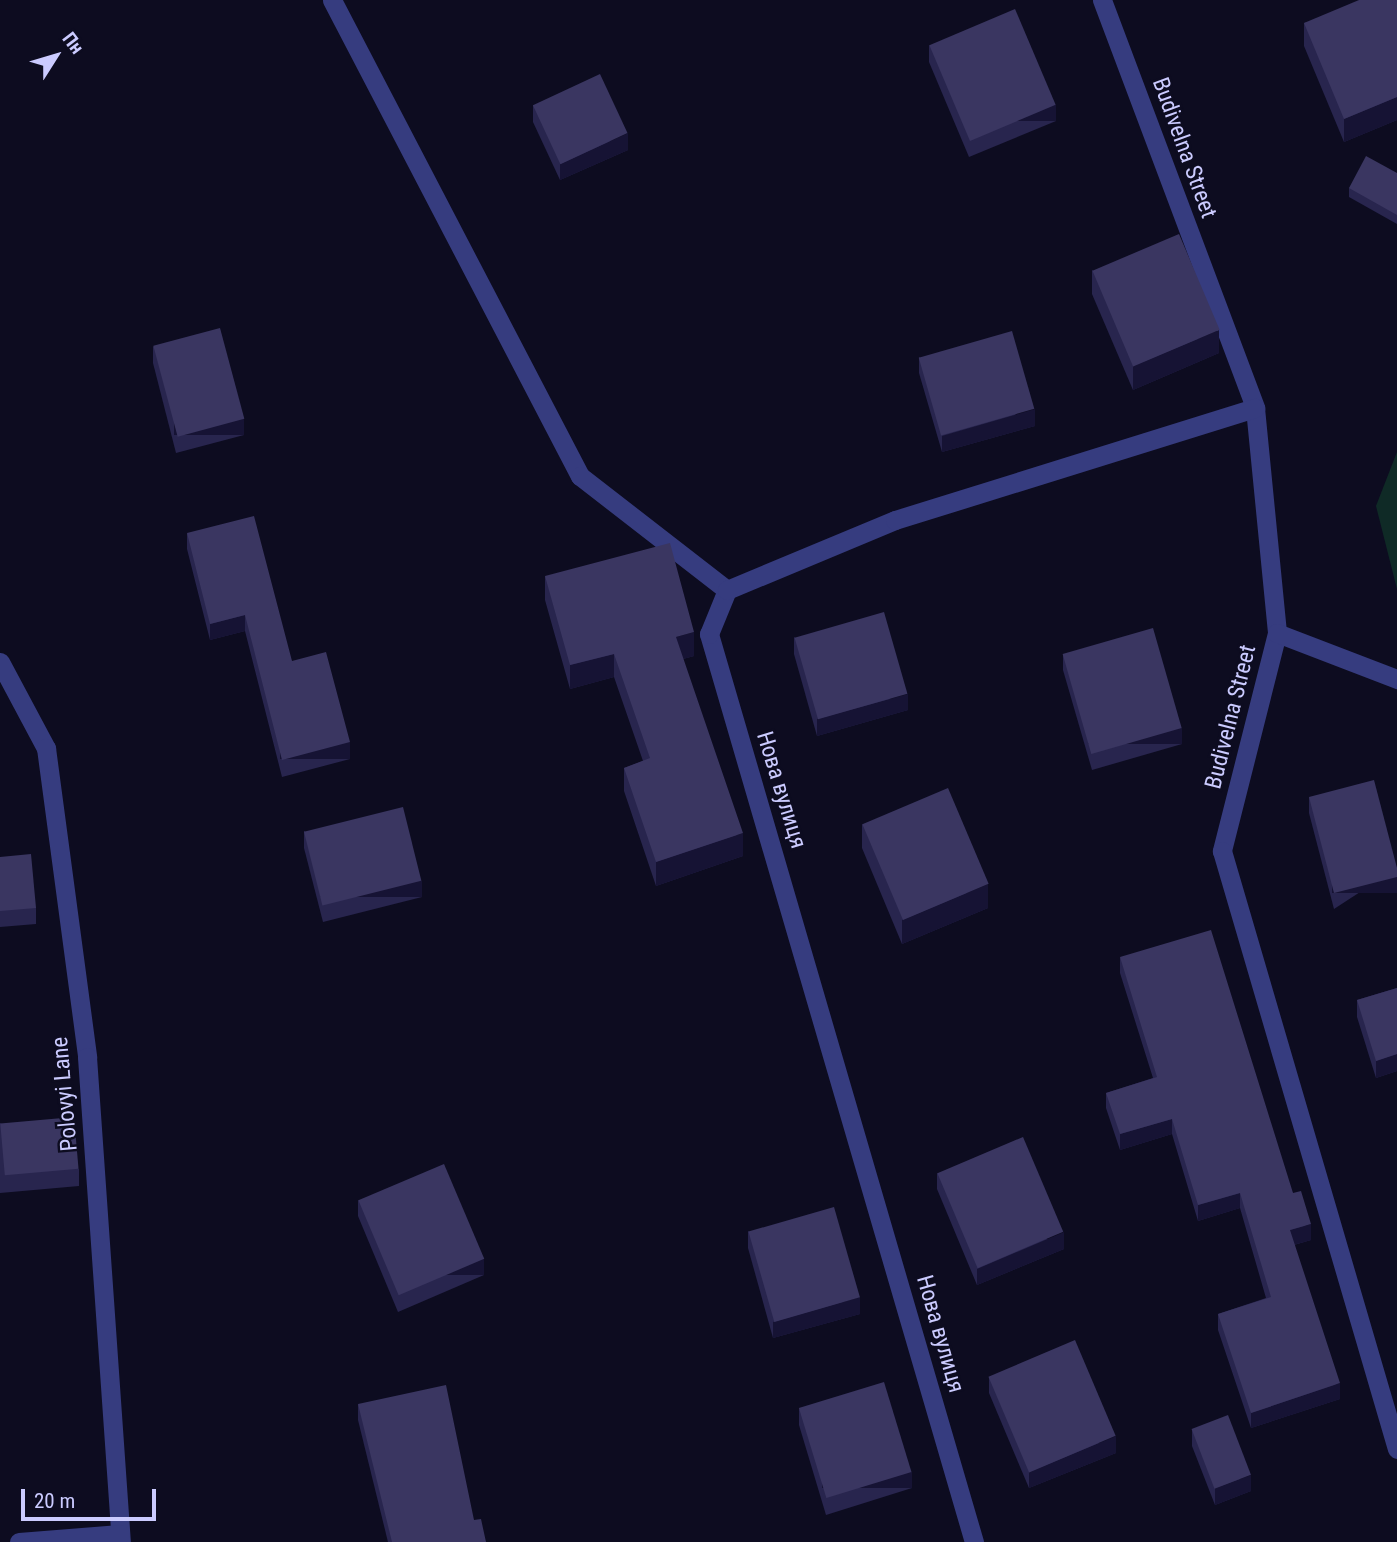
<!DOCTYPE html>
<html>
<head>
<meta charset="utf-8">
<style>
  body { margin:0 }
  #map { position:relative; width:1397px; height:1542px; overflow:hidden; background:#0d0c20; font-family:"Roboto Condensed",sans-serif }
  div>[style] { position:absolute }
  .green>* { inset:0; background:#0f2a26 }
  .minor>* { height:19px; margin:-9.5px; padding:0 9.5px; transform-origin:9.5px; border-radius:9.5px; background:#363c7f }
  .wall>* { inset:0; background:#28254e }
  .shaded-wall>* { inset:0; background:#161334; transform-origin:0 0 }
  .building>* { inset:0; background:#3a3661; transform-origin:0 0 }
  span { translate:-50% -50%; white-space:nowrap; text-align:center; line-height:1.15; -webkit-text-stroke:5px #0d0c20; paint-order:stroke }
  .street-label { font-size:23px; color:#cbcbff }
  .north { position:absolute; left:21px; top:21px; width:70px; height:70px; -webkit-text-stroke:5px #0d0c20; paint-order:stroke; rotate:53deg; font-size:19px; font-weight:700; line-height:28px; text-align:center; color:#cbcbff }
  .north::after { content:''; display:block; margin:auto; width:24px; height:32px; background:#cbcbff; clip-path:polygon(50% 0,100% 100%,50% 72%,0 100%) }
  .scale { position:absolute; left:21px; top:1489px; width:135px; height:32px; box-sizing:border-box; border:4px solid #cbcbff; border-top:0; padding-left:9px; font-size:21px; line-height:24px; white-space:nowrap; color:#cbcbff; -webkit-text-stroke:5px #0d0c20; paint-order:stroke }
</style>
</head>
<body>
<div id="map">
  <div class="green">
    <i style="clip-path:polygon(1397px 452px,1397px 589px,1376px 506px)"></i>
  </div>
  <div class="minor">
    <i style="left:332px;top:0;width:537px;rotate:62.48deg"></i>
    <i style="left:580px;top:476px;width:186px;rotate:37.8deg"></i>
    <i style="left:1102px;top:0;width:436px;rotate:69.4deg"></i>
    <i style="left:1255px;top:408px;width:226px;rotate:84.4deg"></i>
    <i style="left:1277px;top:633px;width:225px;rotate:104.2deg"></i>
    <i style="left:1222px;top:851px;width:623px;rotate:73.69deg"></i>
    <i style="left:1277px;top:633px;width:129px;rotate:21deg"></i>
    <i style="left:0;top:662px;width:98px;rotate:61.9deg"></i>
    <i style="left:46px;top:748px;width:312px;rotate:82.4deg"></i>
    <i style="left:87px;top:1057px;width:486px;rotate:86deg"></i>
    <i style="left:19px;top:1542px;width:101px;rotate:-4.5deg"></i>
    <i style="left:974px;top:1542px;width:946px;rotate:-106.27deg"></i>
    <i style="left:709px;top:634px;width:48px;rotate:-67.8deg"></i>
    <i style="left:727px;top:590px;width:182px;rotate:-22.6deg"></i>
    <i style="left:895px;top:520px;width:377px;rotate:-17.3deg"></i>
  </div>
  <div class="wall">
    <i style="clip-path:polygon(1397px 0,1397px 120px,1344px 142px,1304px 46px,1304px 23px)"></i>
    <i style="clip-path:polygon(929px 45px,1056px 121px,969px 157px,929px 62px)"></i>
    <i style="clip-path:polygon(533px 105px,628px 150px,560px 180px,533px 122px)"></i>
    <i style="clip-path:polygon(1397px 173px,1397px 224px,1349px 197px,1349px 188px)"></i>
    <i style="clip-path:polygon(1092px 270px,1219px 353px,1133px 390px,1092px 294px)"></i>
    <i style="clip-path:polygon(153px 346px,244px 435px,176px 453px,153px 363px)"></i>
    <i style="clip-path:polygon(919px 357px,1035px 426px,942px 452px,919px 373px)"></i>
    <i style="clip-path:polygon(187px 533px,292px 661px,350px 759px,282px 777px,245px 631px,210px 640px,187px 549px)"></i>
    <i style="clip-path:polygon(545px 576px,694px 656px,683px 659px,743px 856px,656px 886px,624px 791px,624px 768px,643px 761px,614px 677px,570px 689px,545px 600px)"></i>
    <i style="clip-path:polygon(794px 637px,908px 710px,817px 736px,794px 654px)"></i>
    <i style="clip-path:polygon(1063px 654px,1182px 744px,1092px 770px,1063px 670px)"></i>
    <i style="clip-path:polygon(1309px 797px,1397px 868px,1334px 909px,1309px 813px)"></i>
    <i style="clip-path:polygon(862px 824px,988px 908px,902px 944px,862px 848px)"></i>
    <i style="clip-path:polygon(304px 831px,422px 897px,323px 922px,304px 848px)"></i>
    <i style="clip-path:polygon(0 857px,36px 908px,36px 924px,0 927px)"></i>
    <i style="clip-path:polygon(1120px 957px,1293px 1193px,1311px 1240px,1294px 1245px,1340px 1399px,1251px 1428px,1218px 1330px,1218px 1314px,1266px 1298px,1240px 1208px,1198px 1221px,1172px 1134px,1120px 1150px,1106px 1108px,1106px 1093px,1153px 1078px,1120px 973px)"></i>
    <i style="clip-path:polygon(1397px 988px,1397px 1071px,1376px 1078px,1357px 1017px,1357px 1000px)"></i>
    <i style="clip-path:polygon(0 1123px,79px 1169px,79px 1186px,0 1193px)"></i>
    <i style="clip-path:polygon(937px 1173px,1064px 1249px,977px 1285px,937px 1189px)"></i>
    <i style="clip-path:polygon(358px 1200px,484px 1275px,398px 1312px,358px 1216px)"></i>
    <i style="clip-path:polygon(748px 1231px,860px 1314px,773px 1338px,748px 1248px)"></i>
    <i style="clip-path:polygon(989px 1377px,1116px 1453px,1029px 1488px,989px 1393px)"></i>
    <i style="clip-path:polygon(358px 1404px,474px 1520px,486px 1542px,388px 1542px,358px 1420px)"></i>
    <i style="clip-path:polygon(799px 1409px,912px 1488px,826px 1515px,799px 1425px)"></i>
    <i style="clip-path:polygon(1192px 1429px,1251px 1491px,1215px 1505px,1192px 1446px)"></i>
  </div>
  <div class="shaded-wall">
    <i style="clip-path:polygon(1397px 97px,1397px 120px,1344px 142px,1344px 119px)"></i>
    <i style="left:1056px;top:105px;width:16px;height:94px;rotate:90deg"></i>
    <i style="clip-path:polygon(628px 133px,628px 150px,560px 180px,560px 164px)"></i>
    <i style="clip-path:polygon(1219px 330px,1219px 353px,1133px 390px,1133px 366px)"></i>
    <i style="clip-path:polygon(1035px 409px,1035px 426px,942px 452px,942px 436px)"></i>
    <i style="left:244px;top:419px;width:16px;height:70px;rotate:90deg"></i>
    <i style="clip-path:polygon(245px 615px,245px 631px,210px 640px,210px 624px)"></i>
    <i style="clip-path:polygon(694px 632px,694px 656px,676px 661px,676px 637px)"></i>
    <i style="clip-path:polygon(614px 654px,614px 677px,570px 689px,570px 665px)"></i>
    <i style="clip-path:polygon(908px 694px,908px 710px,817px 736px,817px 719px)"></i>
    <i style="left:1182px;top:728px;width:16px;height:94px;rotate:90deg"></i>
    <i style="left:350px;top:742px;width:17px;height:70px;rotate:90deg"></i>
    <i style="clip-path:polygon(743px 833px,743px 856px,656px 886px,656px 862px)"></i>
    <i style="left:1397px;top:877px;width:16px;height:65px;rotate:90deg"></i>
    <i style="left:422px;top:881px;width:16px;height:102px;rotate:90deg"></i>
    <i style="clip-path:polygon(988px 884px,988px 908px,902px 944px,902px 920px)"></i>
    <i style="clip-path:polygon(1397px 1054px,1397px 1071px,1376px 1078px,1376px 1061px)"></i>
    <i style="clip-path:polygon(1172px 1119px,1172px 1134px,1120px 1150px,1120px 1134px)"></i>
    <i style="clip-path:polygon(1240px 1193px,1240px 1208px,1198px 1221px,1198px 1205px)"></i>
    <i style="clip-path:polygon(1311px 1224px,1311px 1240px,1290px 1246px,1290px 1230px)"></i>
    <i style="clip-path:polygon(1064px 1232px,1064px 1249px,977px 1285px,977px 1269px)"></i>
    <i style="left:484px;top:1259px;width:16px;height:94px;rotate:90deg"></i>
    <i style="clip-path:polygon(860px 1297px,860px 1314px,773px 1338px,773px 1322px)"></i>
    <i style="clip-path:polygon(1340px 1383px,1340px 1399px,1251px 1428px,1251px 1413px)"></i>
    <i style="clip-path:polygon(1116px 1436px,1116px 1453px,1029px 1488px,1029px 1472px)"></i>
    <i style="left:912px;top:1472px;width:16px;height:90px;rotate:90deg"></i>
    <i style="clip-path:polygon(1251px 1475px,1251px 1491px,1215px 1505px,1215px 1488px)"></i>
  </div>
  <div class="building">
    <i style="clip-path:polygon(1359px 0,1397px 0,1397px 97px,1344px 119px,1304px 23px)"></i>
    <i style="left:1015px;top:9px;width:104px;height:93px;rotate:67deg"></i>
    <i style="left:600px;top:74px;width:65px;height:74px;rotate:65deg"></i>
    <i style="clip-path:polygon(1366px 156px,1397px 173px,1397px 215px,1349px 188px)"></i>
    <i style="left:1179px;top:234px;width:104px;height:94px;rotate:67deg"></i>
    <i style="left:220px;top:328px;width:94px;height:69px;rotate:75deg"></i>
    <i style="left:1012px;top:331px;width:81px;height:97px;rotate:74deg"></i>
    <i style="clip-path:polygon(254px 516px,292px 661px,326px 652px,350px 742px,282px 760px,245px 615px,210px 624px,187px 533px)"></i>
    <i style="clip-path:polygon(670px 543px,694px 632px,676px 637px,743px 833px,656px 862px,624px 768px,650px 758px,614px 654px,570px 665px,545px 576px)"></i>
    <i style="left:884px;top:612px;width:85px;height:93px;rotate:74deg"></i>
    <i style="left:1153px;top:628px;width:104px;height:94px;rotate:74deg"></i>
    <i style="clip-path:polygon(1374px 780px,1397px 868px,1397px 877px,1334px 893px,1309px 797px)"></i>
    <i style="left:948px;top:788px;width:104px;height:93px;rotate:67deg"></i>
    <i style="left:403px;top:807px;width:76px;height:102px;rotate:76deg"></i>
    <i style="clip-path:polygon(31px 854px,36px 908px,0 911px,0 857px)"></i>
    <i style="clip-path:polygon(1211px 930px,1293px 1193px,1301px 1191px,1311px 1224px,1290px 1230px,1340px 1383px,1251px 1413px,1218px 1314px,1271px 1297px,1240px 1193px,1198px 1205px,1172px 1119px,1120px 1134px,1106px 1093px,1157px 1077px,1120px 957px)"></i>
    <i style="clip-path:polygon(1397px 988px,1397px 1054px,1376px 1061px,1357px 1000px)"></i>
    <i style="left:74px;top:1117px;width:52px;height:74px;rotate:85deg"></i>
    <i style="left:1023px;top:1137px;width:103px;height:93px;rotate:67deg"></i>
    <i style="left:444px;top:1164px;width:103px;height:93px;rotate:67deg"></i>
    <i style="left:834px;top:1207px;width:94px;height:89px;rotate:74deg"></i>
    <i style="left:1075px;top:1340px;width:104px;height:94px;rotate:67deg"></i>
    <i style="left:884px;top:1382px;width:94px;height:89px;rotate:73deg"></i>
    <i style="clip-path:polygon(446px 1385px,474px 1520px,481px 1519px,486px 1542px,392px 1542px,358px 1404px)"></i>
    <i style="left:1228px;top:1415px;width:64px;height:39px;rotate:69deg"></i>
  </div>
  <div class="street-label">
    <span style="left:1184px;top:148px;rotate:70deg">Budivelna Street</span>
    <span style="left:1231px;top:717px;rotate:-76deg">Budivelna Street</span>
    <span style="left:781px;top:790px;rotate:73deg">Нова вулиця</span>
    <span style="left:65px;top:1094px;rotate:-95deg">Polovyi Lane</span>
    <span style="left:940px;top:1334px;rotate:74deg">Нова вулиця</span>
  </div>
  <div class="north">Пн</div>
  <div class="scale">20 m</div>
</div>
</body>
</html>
